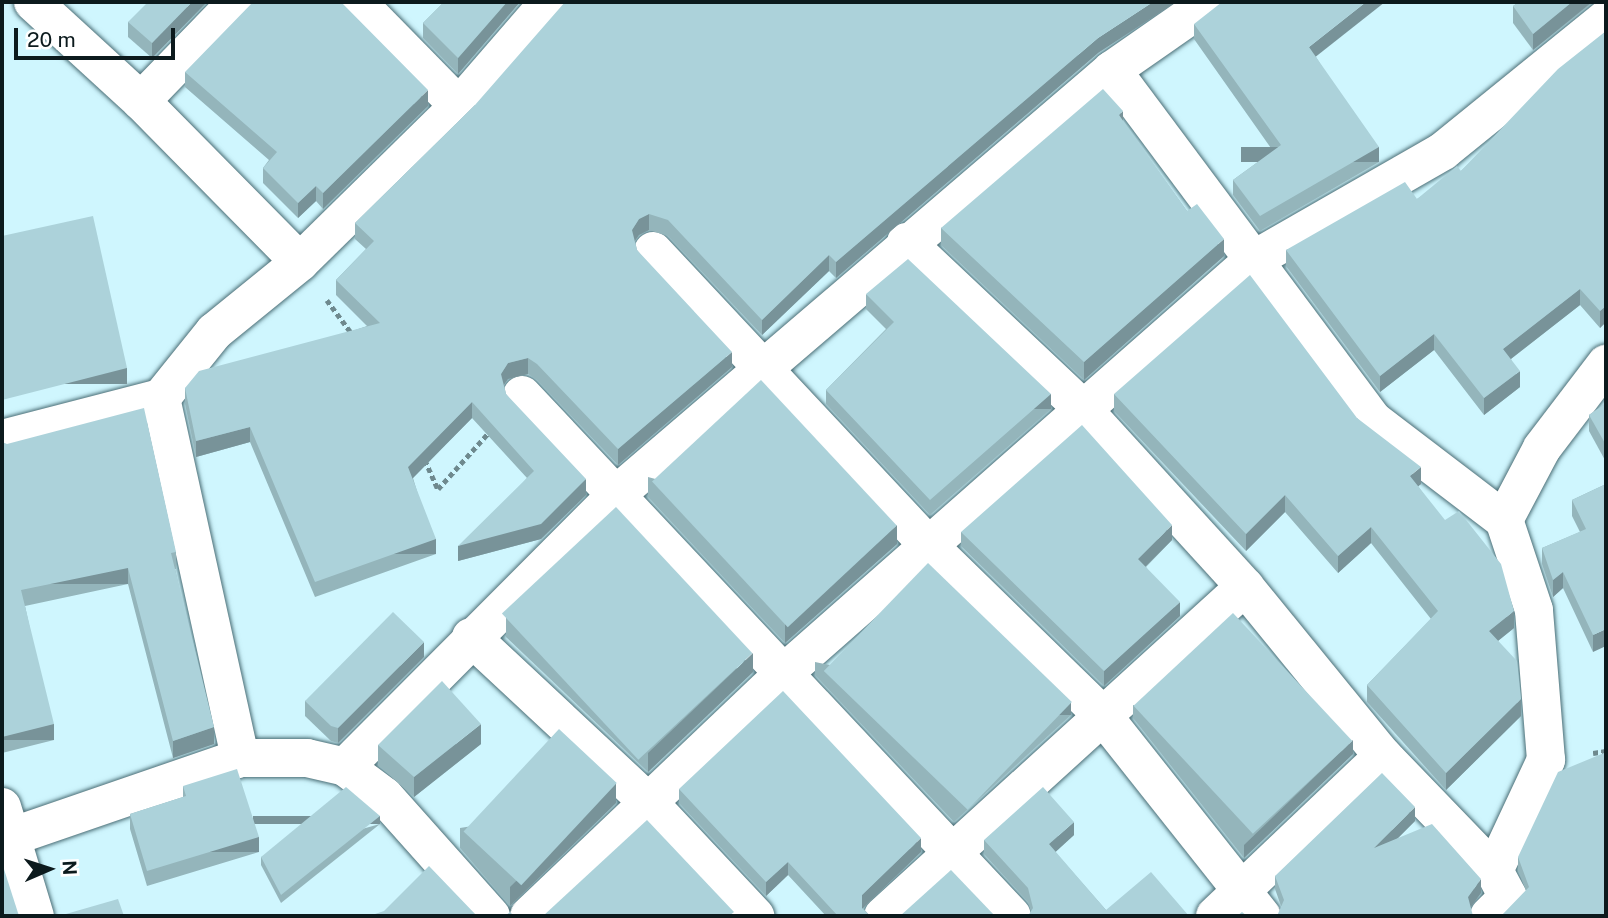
<!DOCTYPE html>
<html>
<head>
<meta charset="utf-8">
<style>
  body { margin:0 }
  #map { position:relative; width:1608px; height:918px; overflow:hidden; background:#cff6fe; font-family:"Public Sans",sans-serif }
  div>[style] { position:absolute }
  .path>* { height:4.5px; margin-top:-2.25px; transform-origin:0; background:repeating-linear-gradient(90deg,#6e898e 0 5px,transparent 0 8.5px) }
  .roads { filter:drop-shadow(0 0 2px #4a6d75) drop-shadow(0 0 2px #4a6d75) }
  .minor>* { height:38px; margin:-19px; padding:0 19px; transform-origin:19px; border-radius:19px; background:#fff }
  .wall>* { inset:0; background:#94b5bb }
  .shaded-wall>* { inset:0; background:#789399; transform-origin:0 0 }
  .building>* { inset:0; background:#acd2da; transform-origin:0 0 }
  span { translate:-50% -50%; white-space:nowrap; text-align:center; line-height:1.15; -webkit-text-stroke:5px #fff; paint-order:stroke }
  .frame { position:absolute; inset:0; border:4px solid #0c1a1d; pointer-events:none }
  .north { position:absolute; left:14px; top:834px; width:70px; height:70px; -webkit-text-stroke:5px #fff; paint-order:stroke; rotate:87deg; font-size:19px; font-weight:700; line-height:28px; text-align:center; color:#0c1a1d }
  .north::after { content:''; display:block; margin:auto; width:24px; height:32px; background:#0c1a1d; clip-path:polygon(50% 0,100% 100%,50% 72%,0 100%) }
  .scale { position:absolute; left:14px; top:28px; width:161px; height:32px; box-sizing:border-box; border:4px solid #0c1a1d; border-top:0; padding-left:9px; font-size:21px; line-height:24px; white-space:nowrap; color:#0c1a1d; -webkit-text-stroke:5px #fff; paint-order:stroke }
</style>
</head>
<body>
<div id="map">
  <div class="path">
    <i style="left:327px;top:300px;width:44px;rotate:53.4deg"></i>
    <i style="left:425px;top:460px;width:32px;rotate:66deg"></i>
    <i style="left:438px;top:489px;width:79px;rotate:-48.1deg"></i>
    <i style="left:1593px;top:753px;width:13px;rotate:-9deg"></i>
  </div>
  <div class="roads">
    <div class="minor">
      <i style="left:33px;top:2px;width:147px;rotate:42.5deg"></i>
      <i style="left:141px;top:101px;width:226px;rotate:45.4deg"></i>
      <i style="left:357px;top:2px;width:146px;rotate:45.6deg"></i>
      <i style="left:1112px;top:70px;width:119px;rotate:-34.8deg"></i>
      <i style="left:141px;top:101px;width:138px;rotate:-45.9deg"></i>
      <i style="left:906px;top:242px;width:239px;rotate:43.3deg"></i>
      <i style="left:1080px;top:406px;width:245px;rotate:47.6deg"></i>
      <i style="left:1245px;top:587px;width:218px;rotate:50.8deg"></i>
      <i style="left:1383px;top:756px;width:160px;rotate:46deg"></i>
      <i style="left:653px;top:251px;width:401px;rotate:46.9deg"></i>
      <i style="left:927px;top:544px;width:248px;rotate:44.3deg"></i>
      <i style="left:1104px;top:717px;width:254px;rotate:51.6deg"></i>
      <i style="left:522px;top:395px;width:715px;rotate:46.76deg"></i>
      <i style="left:161px;top:398px;width:369px;rotate:77.6deg"></i>
      <i style="left:2px;top:439px;width:164px;rotate:-14.5deg"></i>
      <i style="left:161px;top:398px;width:85px;rotate:-51.2deg"></i>
      <i style="left:214px;top:332px;width:111px;rotate:-39.1deg"></i>
      <i style="left:300px;top:262px;width:223px;rotate:-44.5deg"></i>
      <i style="left:459px;top:106px;width:138px;rotate:-49.1deg"></i>
      <i style="left:471px;top:637px;width:245px;rotate:43deg"></i>
      <i style="left:650px;top:804px;width:154px;rotate:46.8deg"></i>
      <i style="left:345px;top:767px;width:387px;rotate:-45.1deg"></i>
      <i style="left:618px;top:493px;width:650px;rotate:-40.57deg"></i>
      <i style="left:1112px;top:70px;width:438px;rotate:53.3deg"></i>
      <i style="left:1374px;top:421px;width:163px;rotate:37.3deg"></i>
      <i style="left:2px;top:807px;width:114px;rotate:73.2deg"></i>
      <i style="left:2px;top:840px;width:252px;rotate:-19deg"></i>
      <i style="left:240px;top:758px;width:67px"></i>
      <i style="left:307px;top:758px;width:39px;rotate:13deg"></i>
      <i style="left:345px;top:767px;width:49px;rotate:36.6deg"></i>
      <i style="left:384px;top:796px;width:161px;rotate:48.3deg"></i>
      <i style="left:529px;top:916px;width:354px;rotate:-43.6deg"></i>
      <i style="left:785px;top:672px;width:624px;rotate:-41.36deg"></i>
      <i style="left:1253px;top:260px;width:219px;rotate:-29.8deg"></i>
      <i style="left:1443px;top:151px;width:210px;rotate:-39deg"></i>
      <i style="left:883px;top:916px;width:489px;rotate:-42.3deg"></i>
      <i style="left:1215px;top:916px;width:232px;rotate:-43.6deg"></i>
      <i style="left:1489px;top:916px;width:27px;rotate:-45deg"></i>
      <i style="left:1508px;top:897px;width:30px;rotate:-118deg"></i>
      <i style="left:1494px;top:871px;width:123px;rotate:-64.9deg"></i>
      <i style="left:1546px;top:760px;width:150px;rotate:-94.6deg"></i>
      <i style="left:1534px;top:610px;width:95px;rotate:-108.4deg"></i>
      <i style="left:1504px;top:520px;width:81px;rotate:-62.2deg"></i>
      <i style="left:1542px;top:448px;width:106px;rotate:-52.7deg"></i>
    </div>
  </div>
  <div class="wall">
    <i style="clip-path:polygon(207px 2px,152px 58px,128px 37px,128px 22px)"></i>
    <i style="clip-path:polygon(444px 2px,520px 2px,458px 74px,423px 38px,423px 23px)"></i>
    <i style="clip-path:polygon(1519px 2px,1594px 2px,1533px 50px,1513px 23px,1513px 6px)"></i>
    <i style="clip-path:polygon(1194px 24px,1316px 57px,1379px 162px,1260px 231px,1233px 195px,1233px 180px,1273px 151px,1194px 39px)"></i>
    <i style="clip-path:polygon(1606px 31px,1606px 322px,1600px 328px,1580px 305px,1511px 359px,1520px 387px,1484px 415px,1434px 350px,1380px 392px,1286px 266px,1286px 250px,1417px 199px,1461px 171px)"></i>
    <i style="clip-path:polygon(1098px 53px,836px 278px,829px 271px,762px 335px,668px 236px,649px 230px,639px 235px,635px 241px,637px 250px,732px 367px,618px 465px,537px 380px,528px 374px,508px 379px,504px 385px,506px 394px,586px 495px,541px 539px,458px 561px,527px 478px,472px 418px,413px 478px,436px 554px,315px 597px,250px 442px,196px 457px,185px 404px,185px 388px,367px 326px,336px 295px,336px 280px,366px 249px,355px 239px,355px 223px,475px 105px)"></i>
    <i style="clip-path:polygon(185px 72px,428px 106px,323px 209px,316px 201px,298px 218px,263px 183px,263px 168px,269px 160px,185px 87px)"></i>
    <i style="clip-path:polygon(1123px 122px,1187px 211px,1224px 256px,1084px 380px,941px 245px,941px 228px)"></i>
    <i style="clip-path:polygon(866px 294px,1051px 409px,930px 515px,826px 404px,826px 390px,886px 329px,866px 309px)"></i>
    <i style="clip-path:polygon(1114px 394px,1357px 418px,1421px 484px,1418px 486px,1514px 628px,1498px 641px,1521px 716px,1446px 790px,1367px 702px,1367px 685px,1431px 619px,1371px 543px,1338px 573px,1285px 512px,1246px 551px,1114px 411px)"></i>
    <i style="clip-path:polygon(1606px 403px,1606px 462px,1589px 431px,1589px 415px)"></i>
    <i style="clip-path:polygon(2px 442px,176px 552px,176px 569px,175px 569px,214px 744px,173px 758px,128px 584px,25px 606px,54px 740px,2px 753px)"></i>
    <i style="clip-path:polygon(648px 477px,897px 544px,785px 643px,648px 497px)"></i>
    <i style="clip-path:polygon(1606px 484px,1593px 652px,1563px 588px,1553px 597px,1542px 564px,1542px 548px,1580px 532px,1572px 516px,1572px 500px)"></i>
    <i style="clip-path:polygon(961px 532px,1172px 540px,1146px 567px,1180px 616px,1104px 686px,961px 546px)"></i>
    <i style="clip-path:polygon(506px 617px,753px 672px,648px 772px,506px 637px)"></i>
    <i style="clip-path:polygon(424px 657px,338px 743px,331px 741px,305px 716px,305px 701px)"></i>
    <i style="clip-path:polygon(815px 662px,1071px 715px,954px 822px,815px 675px)"></i>
    <i style="clip-path:polygon(1133px 705px,1353px 754px,1244px 858px,1133px 718px)"></i>
    <i style="clip-path:polygon(481px 744px,414px 797px,378px 765px,378px 745px)"></i>
    <i style="clip-path:polygon(183px 786px,259px 852px,147px 886px,130px 829px,130px 814px,183px 797px)"></i>
    <i style="clip-path:polygon(679px 789px,921px 852px,863px 908px,870px 916px,826px 916px,788px 875px,766px 896px,679px 803px)"></i>
    <i style="clip-path:polygon(616px 803px,510px 906px,460px 848px,460px 828px)"></i>
    <i style="clip-path:polygon(1415px 821px,1397px 839px,1481px 893px,1470px 907px,1281px 906px,1275px 889px,1275px 876px)"></i>
    <i style="clip-path:polygon(380px 824px,281px 903px,261px 865px,261px 857px)"></i>
    <i style="clip-path:polygon(1074px 835px,1055px 852px,1106px 910px,1189px 916px,1031px 912px,1028px 902px,984px 854px,984px 840px)"></i>
    <i style="clip-path:polygon(1518px 857px,1606px 916px,1526px 891px,1518px 870px)"></i>
  </div>
  <div class="shaded-wall">
    <i style="clip-path:polygon(192px 2px,207px 2px,152px 58px,152px 43px)"></i>
    <i style="clip-path:polygon(507px 2px,520px 2px,458px 74px,458px 58px)"></i>
    <i style="clip-path:polygon(1153px 2px,1176px 2px,1098px 53px,836px 278px,836px 262px,1098px 38px)"></i>
    <i style="clip-path:polygon(1366px 2px,1385px 2px,1309px 62px,1309px 47px)"></i>
    <i style="clip-path:polygon(1572px 2px,1592px 2px,1533px 50px,1533px 34px)"></i>
    <i style="clip-path:polygon(428px 90px,428px 106px,323px 209px,323px 193px)"></i>
    <i style="clip-path:polygon(1123px 111px,1123px 128px,1119px 115px)"></i>
    <i style="left:1379px;top:147px;width:15px;height:138px;rotate:90deg"></i>
    <i style="clip-path:polygon(316px 186px,316px 201px,298px 218px,298px 203px)"></i>
    <i style="clip-path:polygon(649px 214px,649px 230px,639px 235px,632px 245px,632px 230px,639px 219px)"></i>
    <i style="clip-path:polygon(1224px 239px,1224px 256px,1084px 380px,1084px 362px)"></i>
    <i style="clip-path:polygon(829px 255px,829px 271px,762px 335px,762px 320px)"></i>
    <i style="clip-path:polygon(1580px 289px,1580px 305px,1503px 365px,1503px 349px)"></i>
    <i style="clip-path:polygon(1606px 306px,1606px 322px,1600px 328px,1600px 311px)"></i>
    <i style="clip-path:polygon(1434px 334px,1434px 350px,1380px 392px,1380px 376px)"></i>
    <i style="clip-path:polygon(732px 352px,732px 367px,618px 465px,618px 449px)"></i>
    <i style="clip-path:polygon(528px 358px,528px 374px,508px 379px,501px 389px,501px 374px,508px 363px)"></i>
    <i style="left:127px;top:368px;width:16px;height:129px;rotate:90deg"></i>
    <i style="clip-path:polygon(1520px 371px,1520px 387px,1484px 415px,1484px 398px)"></i>
    <i style="left:1051px;top:394px;width:15px;height:161px;rotate:90deg"></i>
    <i style="clip-path:polygon(472px 402px,472px 418px,408px 483px,408px 467px)"></i>
    <i style="clip-path:polygon(250px 427px,250px 442px,196px 457px,196px 441px)"></i>
    <i style="clip-path:polygon(1421px 467px,1421px 484px,1410px 493px,1410px 476px)"></i>
    <i style="clip-path:polygon(586px 479px,586px 495px,541px 539px,458px 561px,458px 546px)"></i>
    <i style="clip-path:polygon(1285px 495px,1285px 512px,1246px 551px,1246px 534px)"></i>
    <i style="clip-path:polygon(897px 525px,897px 544px,785px 643px,785px 624px)"></i>
    <i style="clip-path:polygon(1172px 525px,1172px 540px,1138px 574px,1138px 559px)"></i>
    <i style="clip-path:polygon(1371px 527px,1371px 543px,1338px 573px,1338px 556px)"></i>
    <i style="left:436px;top:539px;width:15px;height:128px;rotate:90deg"></i>
    <i style="left:128px;top:568px;width:16px;height:109px;rotate:90deg"></i>
    <i style="clip-path:polygon(1563px 572px,1563px 588px,1553px 597px,1553px 580px)"></i>
    <i style="clip-path:polygon(1180px 602px,1180px 616px,1104px 686px,1104px 671px)"></i>
    <i style="clip-path:polygon(1514px 611px,1514px 628px,1489px 648px,1489px 631px)"></i>
    <i style="clip-path:polygon(1606px 629px,1606px 646px,1593px 652px,1593px 635px)"></i>
    <i style="clip-path:polygon(424px 642px,424px 657px,338px 743px,338px 728px)"></i>
    <i style="clip-path:polygon(753px 653px,753px 672px,648px 772px,648px 753px)"></i>
    <i style="clip-path:polygon(1521px 699px,1521px 716px,1446px 790px,1446px 773px)"></i>
    <i style="left:1071px;top:703px;width:12px;height:159px;rotate:90deg"></i>
    <i style="left:54px;top:724px;width:16px;height:54px;rotate:90deg"></i>
    <i style="clip-path:polygon(481px 724px,481px 744px,414px 797px,414px 777px)"></i>
    <i style="clip-path:polygon(214px 727px,214px 744px,173px 758px,173px 741px)"></i>
    <i style="clip-path:polygon(1353px 740px,1353px 754px,1244px 858px,1244px 845px)"></i>
    <i style="clip-path:polygon(616px 783px,616px 803px,510px 906px,510px 887px)"></i>
    <i style="clip-path:polygon(1415px 807px,1415px 821px,1374px 862px,1374px 848px)"></i>
    <i style="left:380px;top:816px;width:8px;height:127px;rotate:90deg"></i>
    <i style="clip-path:polygon(1074px 822px,1074px 835px,1049px 858px,1049px 844px)"></i>
    <i style="left:259px;top:837px;width:15px;height:117px;rotate:90deg"></i>
    <i style="clip-path:polygon(921px 838px,921px 852px,862px 909px,862px 916px,862px 895px)"></i>
    <i style="clip-path:polygon(788px 862px,788px 875px,766px 896px,766px 882px)"></i>
    <i style="clip-path:polygon(1481px 879px,1481px 893px,1468px 911px,1468px 897px)"></i>
  </div>
  <div class="building">
    <i style="clip-path:polygon(148px 2px,192px 2px,152px 43px,128px 22px)"></i>
    <i style="clip-path:polygon(253px 2px,341px 2px,428px 90px,323px 193px,316px 186px,298px 203px,263px 168px,277px 152px,185px 72px)"></i>
    <i style="clip-path:polygon(444px 2px,507px 2px,458px 58px,423px 23px)"></i>
    <i style="clip-path:polygon(565px 2px,1153px 2px,1098px 38px,836px 262px,829px 255px,762px 320px,668px 220px,649px 214px,639px 219px,632px 230px,637px 250px,732px 352px,618px 449px,537px 364px,528px 358px,508px 363px,501px 374px,506px 394px,586px 479px,541px 524px,458px 546px,534px 471px,472px 402px,408px 467px,436px 539px,315px 582px,250px 427px,196px 441px,185px 388px,199px 371px,380px 323px,336px 280px,374px 241px,355px 223px,475px 105px)"></i>
    <i style="clip-path:polygon(1222px 2px,1366px 2px,1309px 47px,1379px 147px,1260px 216px,1233px 180px,1281px 145px,1194px 24px)"></i>
    <i style="clip-path:polygon(1519px 2px,1572px 2px,1533px 34px,1513px 6px)"></i>
    <i style="clip-path:polygon(1606px 31px,1606px 306px,1600px 311px,1580px 289px,1503px 349px,1520px 371px,1484px 398px,1434px 334px,1380px 376px,1286px 250px,1405px 182px,1417px 199px,1457px 166px,1461px 171px,1558px 69px)"></i>
    <i style="clip-path:polygon(1103px 89px,1123px 111px,1119px 115px,1187px 211px,1197px 204px,1224px 239px,1084px 362px,941px 228px)"></i>
    <i style="clip-path:polygon(93px 216px,127px 368px,2px 400px,2px 236px)"></i>
    <i style="clip-path:polygon(908px 259px,1051px 394px,930px 500px,826px 390px,894px 322px,866px 294px)"></i>
    <i style="clip-path:polygon(1250px 275px,1357px 418px,1421px 467px,1410px 476px,1445px 520px,1459px 511px,1501px 564px,1514px 611px,1489px 631px,1517px 661px,1521px 699px,1446px 773px,1367px 685px,1438px 611px,1371px 527px,1338px 556px,1285px 495px,1246px 534px,1114px 394px)"></i>
    <i style="left:761px;top:380px;width:199px;height:149px;rotate:47deg"></i>
    <i style="clip-path:polygon(1606px 403px,1606px 445px,1589px 415px)"></i>
    <i style="clip-path:polygon(144px 408px,176px 552px,171px 553px,214px 727px,173px 741px,128px 568px,21px 590px,54px 724px,2px 737px,2px 442px,7px 444px)"></i>
    <i style="clip-path:polygon(1082px 425px,1172px 525px,1138px 559px,1180px 602px,1104px 671px,961px 532px)"></i>
    <i style="clip-path:polygon(1606px 484px,1606px 629px,1593px 635px,1563px 572px,1553px 580px,1542px 548px,1586px 529px,1572px 500px)"></i>
    <i style="left:616px;top:507px;width:200px;height:156px;rotate:47deg"></i>
    <i style="left:928px;top:563px;width:200px;height:150px;rotate:44deg"></i>
    <i style="clip-path:polygon(393px 612px,424px 642px,338px 728px,331px 726px,305px 701px)"></i>
    <i style="left:1233px;top:613px;width:175px;height:136px;rotate:47deg"></i>
    <i style="clip-path:polygon(442px 681px,481px 724px,414px 777px,378px 745px)"></i>
    <i style="clip-path:polygon(783px 691px,921px 838px,862px 895px,862px 908px,870px 916px,838px 916px,788px 862px,766px 882px,679px 789px)"></i>
    <i style="left:559px;top:729px;width:79px;height:140px;rotate:43deg"></i>
    <i style="clip-path:polygon(1604px 753px,1606px 757px,1606px 916px,1501px 916px,1529px 887px,1518px 857px,1558px 772px)"></i>
    <i style="clip-path:polygon(237px 769px,259px 837px,147px 871px,130px 814px,186px 796px,183px 786px)"></i>
    <i style="clip-path:polygon(1382px 773px,1415px 807px,1374px 848px,1432px 824px,1481px 879px,1468px 897px,1473px 916px,1277px 916px,1284px 900px,1275px 876px)"></i>
    <i style="clip-path:polygon(346px 787px,380px 816px,281px 895px,261px 857px)"></i>
    <i style="clip-path:polygon(1043px 787px,1074px 822px,1049px 844px,1106px 910px,1151px 872px,1189px 916px,1028px 916px,1033px 908px,1028px 888px,984px 840px)"></i>
    <i style="clip-path:polygon(647px 820px,734px 912px,729px 916px,543px 916px)"></i>
    <i style="clip-path:polygon(2px 863px,19px 916px,2px 916px)"></i>
    <i style="clip-path:polygon(429px 866px,477px 916px,369px 916px,384px 911px)"></i>
    <i style="clip-path:polygon(951px 870px,995px 916px,900px 916px)"></i>
    <i style="clip-path:polygon(118px 899px,124px 916px,59px 916px)"></i>
    <i style="clip-path:polygon(510px 912px,514px 916px,505px 916px)"></i>
    <i style="clip-path:polygon(1242px 912px,1247px 916px,1237px 916px)"></i>
  </div>
  <div class="frame"></div>
  <div class="north">N</div>
  <div class="scale">20 m</div>
</div>
</body>
</html>
